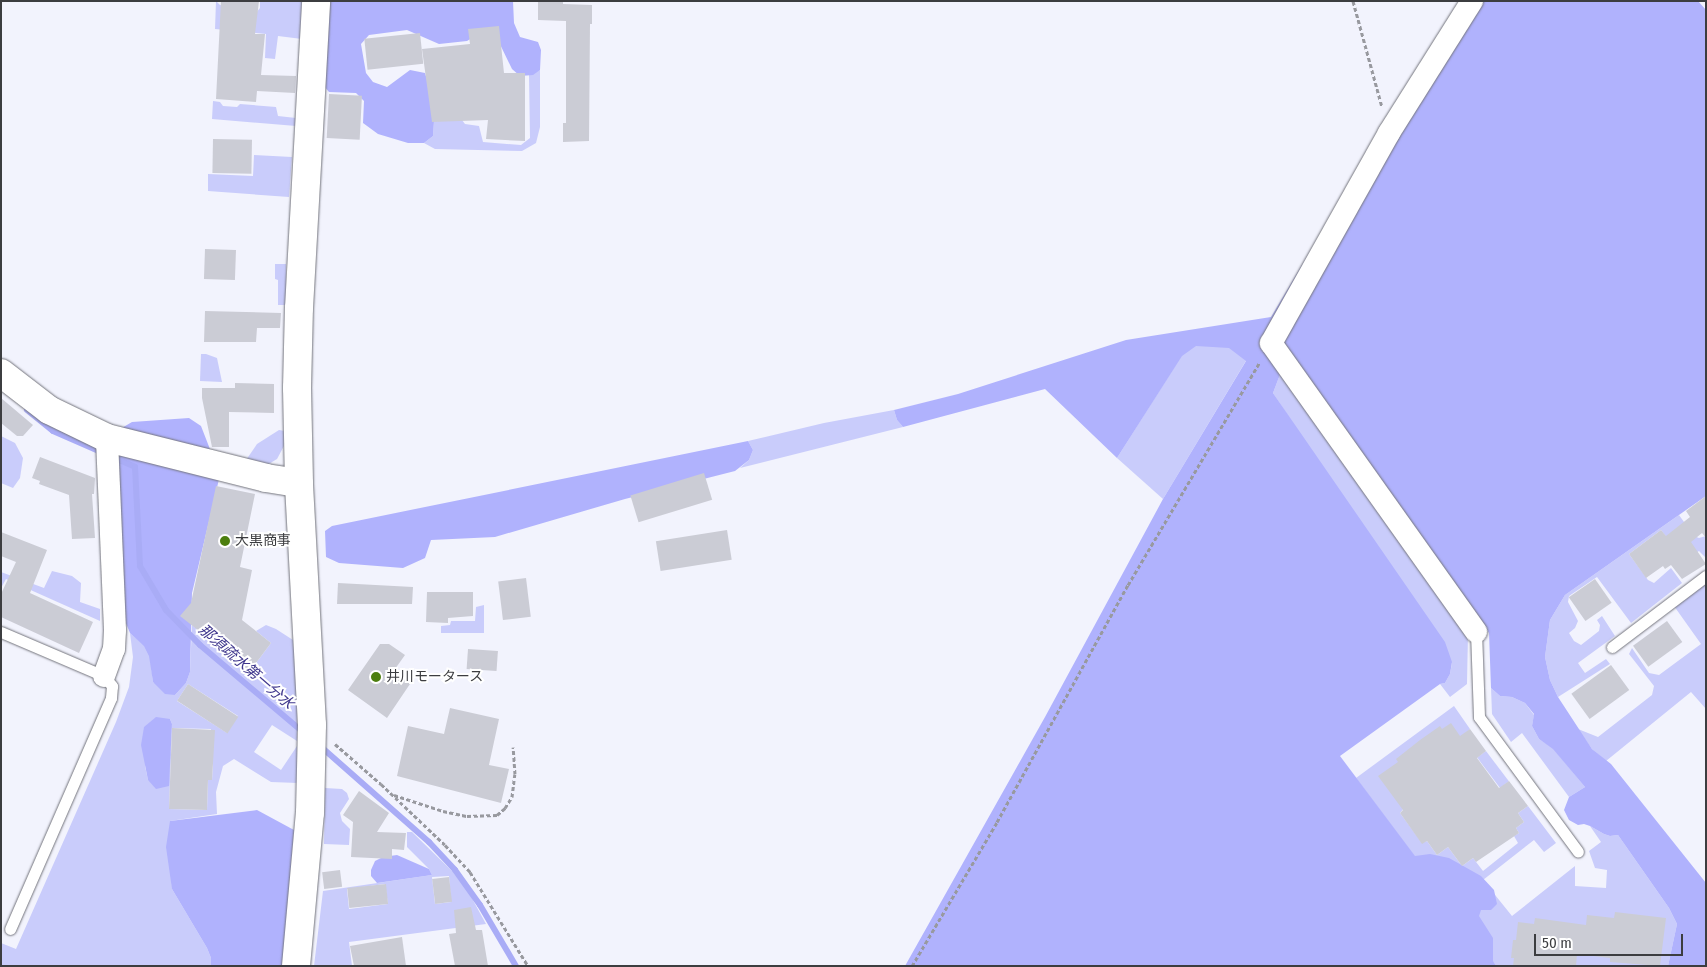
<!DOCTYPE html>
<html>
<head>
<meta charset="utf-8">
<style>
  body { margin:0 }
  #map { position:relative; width:1707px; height:967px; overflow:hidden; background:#f2f3fd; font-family:"Fira Sans Condensed","Noto Sans JP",sans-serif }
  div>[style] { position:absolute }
  .green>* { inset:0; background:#c9ccfb; transform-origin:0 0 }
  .forest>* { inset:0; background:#b0b2fd }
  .stream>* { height:6px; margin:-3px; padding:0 3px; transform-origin:3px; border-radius:3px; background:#a9acf6 }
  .building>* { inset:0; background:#cbccd5; transform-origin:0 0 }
  .path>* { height:3px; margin-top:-1.5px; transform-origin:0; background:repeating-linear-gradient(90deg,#98999f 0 4px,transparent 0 6.5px) }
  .roads { filter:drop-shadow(0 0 1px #73747c) drop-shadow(0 0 1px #73747c) }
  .lane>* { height:11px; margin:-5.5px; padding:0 5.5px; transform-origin:5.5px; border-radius:5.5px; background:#fff }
  .street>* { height:22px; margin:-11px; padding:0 11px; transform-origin:11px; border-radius:11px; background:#fff }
  .secondary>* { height:28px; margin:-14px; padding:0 14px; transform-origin:14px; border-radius:14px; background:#fff }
  .dots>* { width:14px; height:14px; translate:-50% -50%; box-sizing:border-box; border:2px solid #fff; border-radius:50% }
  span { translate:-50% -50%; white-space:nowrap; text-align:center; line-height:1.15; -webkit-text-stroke:4px #fff; paint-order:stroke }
  .poi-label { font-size:14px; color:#3c3d40 }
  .left { translate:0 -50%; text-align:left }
  .water-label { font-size:15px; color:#3f378d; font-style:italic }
  .frame { position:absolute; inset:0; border:2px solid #3c3d40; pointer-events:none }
  .scale { position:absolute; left:1534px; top:934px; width:149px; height:22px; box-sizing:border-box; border:2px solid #3c3d40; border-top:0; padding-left:6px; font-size:15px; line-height:18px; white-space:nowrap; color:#3c3d40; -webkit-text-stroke:4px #fff; paint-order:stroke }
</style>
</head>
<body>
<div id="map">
  <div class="green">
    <i style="clip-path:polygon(216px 1px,220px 5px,255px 14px,260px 8px,260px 1px,303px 1px,302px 39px,278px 36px,275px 59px,265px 58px,266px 34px,215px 29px)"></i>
    <i style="clip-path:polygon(540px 70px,540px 127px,536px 143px,522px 151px,435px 149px,424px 143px,433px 136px,435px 106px,458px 115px,465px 124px,479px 126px,483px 142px,521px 145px,530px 138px,529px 75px)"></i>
    <i style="clip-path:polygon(213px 101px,220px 102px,223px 106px,237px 107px,240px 104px,276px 107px,278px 116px,296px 118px,296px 126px,212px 119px)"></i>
    <i style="clip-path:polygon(254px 155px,292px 157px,289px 197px,208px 191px,208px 174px,253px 176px)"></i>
    <i style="clip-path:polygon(275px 264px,286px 264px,286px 305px,278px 305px,278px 280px,275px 279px)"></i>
    <i style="clip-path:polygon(1234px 340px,1253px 349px,1163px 499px,1117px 458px,1187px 347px)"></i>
    <i style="clip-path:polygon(201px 354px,206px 354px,217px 358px,222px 382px,200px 381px)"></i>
    <i style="clip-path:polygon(1281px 372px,1468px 633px,1467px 684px,1450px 697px,1440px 684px,1445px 683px,1450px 674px,1452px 663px,1273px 393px)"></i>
    <i style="clip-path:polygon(894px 410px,897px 420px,903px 427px,740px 468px,749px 460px,753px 450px,748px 441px,824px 423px)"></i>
    <i style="clip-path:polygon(279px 430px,285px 431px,285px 444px,277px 459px,267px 465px,244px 463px,257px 444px)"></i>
    <i style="clip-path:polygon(1px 436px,15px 443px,23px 458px,20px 478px,13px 488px,1px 483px)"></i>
    <i style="clip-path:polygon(1679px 515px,1694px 536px,1699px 538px,1706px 536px,1706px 558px,1699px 551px,1677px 565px,1674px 547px,1661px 530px,1629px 554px,1648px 580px,1654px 583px,1671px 568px,1682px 583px,1631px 623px,1597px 577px,1569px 596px,1568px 602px,1578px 621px,1575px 628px,1569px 633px,1574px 641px,1581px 645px,1599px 631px,1600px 625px,1597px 620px,1602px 616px,1615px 636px,1578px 663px,1585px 673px,1606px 659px,1610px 664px,1558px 697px,1550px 680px,1545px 657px,1550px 620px,1565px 595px)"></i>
    <i style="clip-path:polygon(52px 571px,72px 576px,81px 583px,80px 602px,100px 609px,100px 621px,6px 579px,1px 588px,1px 572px,44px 588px)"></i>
    <i style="clip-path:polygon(1706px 582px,1706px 709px,1691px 692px,1606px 761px,1592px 749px,1578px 729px,1598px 737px,1652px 695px,1654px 686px,1629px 654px,1632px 648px,1649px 673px,1659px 675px,1701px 644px,1674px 606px)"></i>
    <i style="clip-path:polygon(484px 605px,484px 633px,441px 633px,441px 626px,450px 625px,451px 621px,475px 621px,476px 607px)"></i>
    <i style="clip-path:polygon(evenodd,192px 625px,250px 671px,271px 643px,256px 631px,266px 625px,276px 629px,293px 640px,297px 682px,297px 741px,272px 725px,254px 752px,281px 770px,297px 746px,298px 783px,271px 782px,234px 759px,223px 766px,216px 792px,217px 814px,170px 821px,172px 889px,207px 948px,211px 958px,211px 966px,1px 966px,1px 943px,16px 949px,116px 722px,129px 687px,133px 657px,130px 633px,145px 646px,150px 656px,153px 682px,175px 695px,186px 683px,190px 672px,192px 625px,188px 684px,238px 716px,227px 733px,177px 701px,188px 684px,192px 625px,170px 719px,172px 724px,168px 786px,148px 780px,145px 766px,170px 719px,192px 625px,172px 728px,211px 729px,209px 763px,213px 764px,212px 780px,208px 780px,207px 810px,169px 809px,172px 728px)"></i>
    <i style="clip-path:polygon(1491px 688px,1500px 696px,1512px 697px,1525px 703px,1534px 715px,1532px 726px,1539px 739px,1553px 748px,1585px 787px,1569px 797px,1522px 733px,1511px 742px,1492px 714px)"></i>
    <i style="clip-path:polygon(1454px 706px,1470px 729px,1460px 738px,1400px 813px,1422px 843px,1427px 841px,1437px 855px,1448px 847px,1462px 866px,1473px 858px,1483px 871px,1518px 843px,1514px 836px,1519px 833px,1516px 828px,1524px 822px,1518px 813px,1528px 806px,1556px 843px,1544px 852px,1534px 840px,1483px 880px,1512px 916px,1575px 866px,1575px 886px,1606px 888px,1607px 870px,1595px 868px,1589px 851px,1601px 842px,1590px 826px,1604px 834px,1610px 836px,1618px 835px,1669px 908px,1677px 924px,1668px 966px,1496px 966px,1356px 778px)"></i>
    <i style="left:1486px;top:751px;width:38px;height:11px;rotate:53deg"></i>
    <i style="clip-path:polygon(325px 788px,342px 789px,347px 793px,349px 799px,340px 813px,342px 821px,350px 829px,349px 845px,324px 844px)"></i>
    <i style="clip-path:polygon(evenodd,407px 832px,412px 832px,453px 872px,469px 893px,486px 924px,349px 942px,352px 966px,314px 966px,323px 891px,432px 875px,429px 869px,407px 847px,407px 832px,449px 876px,451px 902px,435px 904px,432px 877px,449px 876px,407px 832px,385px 884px,388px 904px,349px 909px,347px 889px,385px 884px)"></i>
  </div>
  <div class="forest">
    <i style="clip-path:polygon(330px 1px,513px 1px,514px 23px,520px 37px,538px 42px,541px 50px,540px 70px,533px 75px,520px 76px,512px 69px,495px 34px,483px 31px,467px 41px,439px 44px,407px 30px,369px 35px,361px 44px,366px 73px,373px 82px,387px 87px,410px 70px,425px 73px,435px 106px,433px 136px,424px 143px,408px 143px,378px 134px,363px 123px,364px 101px,356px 93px,329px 92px,324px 86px)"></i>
    <i style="clip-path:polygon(1462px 1px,1698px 1px,1706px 10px,1706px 496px,1565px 595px,1550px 620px,1545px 657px,1550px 680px,1558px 697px,1592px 749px,1611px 764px,1706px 883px,1706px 964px,1703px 966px,1668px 966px,1677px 924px,1669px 908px,1618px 835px,1610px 836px,1604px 834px,1590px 826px,1584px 824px,1578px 825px,1569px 820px,1564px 810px,1569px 797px,1585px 787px,1553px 749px,1539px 739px,1532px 726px,1534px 714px,1525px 703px,1512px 697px,1500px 696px,1491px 688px,1489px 633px,1296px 364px,1281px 372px,1273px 393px,1445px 642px,1452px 662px,1450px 674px,1445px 683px,1440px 684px,1340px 756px,1415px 856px,1430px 854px,1449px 858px,1481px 876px,1494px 890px,1497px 904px,1491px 910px,1481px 910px,1479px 916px,1493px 938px,1493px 961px,1496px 966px,905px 966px,1045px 717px,1163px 499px,1246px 361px,1229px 348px,1196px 346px,1182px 356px,1117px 458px,1045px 389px,903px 427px,897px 420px,894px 410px,958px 394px,1126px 340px,1271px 317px,1396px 107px)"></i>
    <i style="clip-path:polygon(189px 418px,201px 426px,220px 475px,192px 593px,190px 672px,186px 683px,175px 695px,165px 694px,153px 682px,149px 656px,144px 646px,130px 633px,125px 621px,116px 448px,120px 429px,132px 422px)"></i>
    <i style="clip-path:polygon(748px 441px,753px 450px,749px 460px,735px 471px,625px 499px,495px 537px,431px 540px,425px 558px,403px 568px,339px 563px,326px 557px,325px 531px,332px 526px)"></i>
    <i style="clip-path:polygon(156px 717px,170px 719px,172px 724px,169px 786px,156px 789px,148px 780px,141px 745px,144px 727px)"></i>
    <i style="clip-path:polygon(257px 810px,294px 830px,283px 966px,211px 966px,211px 958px,207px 948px,172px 889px,166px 847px,170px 821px)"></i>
    <i style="clip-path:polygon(397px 855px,429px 869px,432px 875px,377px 883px,371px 876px,371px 870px,375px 861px,383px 857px)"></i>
  </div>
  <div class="stream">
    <i style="left:27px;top:410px;width:33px;rotate:39deg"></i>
    <i style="left:53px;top:431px;width:55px;rotate:23.7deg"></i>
    <i style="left:112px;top:457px;width:25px;rotate:23deg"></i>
    <i style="left:135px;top:467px;width:99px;rotate:87.1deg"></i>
    <i style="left:140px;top:566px;width:51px;rotate:59.4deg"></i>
    <i style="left:166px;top:610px;width:49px;rotate:45.8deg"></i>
    <i style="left:200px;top:645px;width:136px;rotate:40.2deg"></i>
    <i style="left:319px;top:745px;width:147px;rotate:41.4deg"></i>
    <i style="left:429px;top:842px;width:38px;rotate:47deg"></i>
    <i style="left:455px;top:870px;width:43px;rotate:54.5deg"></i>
    <i style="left:480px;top:905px;width:71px;rotate:59.5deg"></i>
  </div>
  <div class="building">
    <i style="clip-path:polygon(221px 1px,259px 1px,255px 34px,265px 34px,261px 75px,296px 76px,295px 93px,257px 91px,256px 102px,216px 99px)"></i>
    <i style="clip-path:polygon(538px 1px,563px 1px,563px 4px,592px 5px,592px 24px,590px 24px,589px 141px,563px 142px,563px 123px,566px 123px,566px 21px,538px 20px)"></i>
    <i style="clip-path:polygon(499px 26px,504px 73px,525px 73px,525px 141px,486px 139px,488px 120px,432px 122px,422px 49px,470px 44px,468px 29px)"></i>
    <i style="left:420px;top:33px;width:31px;height:56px;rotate:84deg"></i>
    <i style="left:329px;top:94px;width:33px;height:44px;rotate:3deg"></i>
    <i style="left:213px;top:139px;width:39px;height:34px;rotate:1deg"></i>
    <i style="left:205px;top:249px;width:31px;height:30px;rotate:2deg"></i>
    <i style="clip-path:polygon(205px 311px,281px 313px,280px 328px,257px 328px,256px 342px,204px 342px)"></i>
    <i style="clip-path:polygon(235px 383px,274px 384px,274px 413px,229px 412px,229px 447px,212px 447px,202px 398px,202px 388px,235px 388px)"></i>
    <i style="clip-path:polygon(1px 398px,33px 425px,23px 436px,17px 436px,1px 423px)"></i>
    <i style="clip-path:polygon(40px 457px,95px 478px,94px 494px,92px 494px,95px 538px,72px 539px,69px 495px,39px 484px,40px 481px,32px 478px)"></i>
    <i style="left:704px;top:473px;width:28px;height:77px;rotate:73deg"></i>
    <i style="clip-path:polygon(216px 486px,255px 494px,240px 567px,252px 570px,242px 620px,271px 643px,250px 671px,180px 616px,191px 603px)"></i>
    <i style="clip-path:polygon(1706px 496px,1706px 538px,1702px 533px,1691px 542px,1706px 564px,1682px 579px,1671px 565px,1665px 569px,1663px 566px,1646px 578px,1629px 554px,1661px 530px,1666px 536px,1690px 517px,1686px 511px)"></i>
    <i style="left:727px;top:530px;width:30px;height:72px;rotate:81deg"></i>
    <i style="clip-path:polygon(1px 532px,47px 550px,30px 593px,93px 622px,79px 653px,1px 617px,1px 594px,16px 562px,1px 556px)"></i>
    <i style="left:526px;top:578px;width:39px;height:28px;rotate:83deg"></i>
    <i style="left:1595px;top:579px;width:29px;height:32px;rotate:55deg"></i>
    <i style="clip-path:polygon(338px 583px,413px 587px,412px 604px,337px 604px)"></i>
    <i style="clip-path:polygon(427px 592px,473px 592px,473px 616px,448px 618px,448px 623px,426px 622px)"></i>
    <i style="left:1667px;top:621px;width:26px;height:42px;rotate:54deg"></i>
    <i style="clip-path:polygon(380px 644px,389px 644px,405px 655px,395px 669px,412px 681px,387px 718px,348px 690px)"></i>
    <i style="left:468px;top:649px;width:30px;height:20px;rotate:4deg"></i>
    <i style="left:1611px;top:665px;width:31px;height:49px;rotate:54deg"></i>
    <i style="left:188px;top:684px;width:60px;height:20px;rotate:33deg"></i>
    <i style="clip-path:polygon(450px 708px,499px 719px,489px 765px,509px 769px,501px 803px,397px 776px,408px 726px,444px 734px)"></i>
    <i style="clip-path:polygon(1451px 723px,1460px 736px,1470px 729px,1486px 751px,1477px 758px,1499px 788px,1509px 781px,1528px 806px,1518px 813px,1524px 822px,1516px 828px,1519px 833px,1476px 862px,1473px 858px,1462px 866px,1448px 847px,1437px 855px,1427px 841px,1422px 844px,1400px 813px,1403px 810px,1378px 776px,1398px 762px,1396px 759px,1420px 740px,1440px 726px,1442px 729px)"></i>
    <i style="clip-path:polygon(172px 728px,215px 730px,212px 780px,208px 780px,207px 810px,169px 809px)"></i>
    <i style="clip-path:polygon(359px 791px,389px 813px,377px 832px,406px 833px,404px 850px,392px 849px,392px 859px,351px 857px,353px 822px,343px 815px)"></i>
    <i style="left:340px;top:870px;width:17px;height:18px;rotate:83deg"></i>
    <i style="left:449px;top:877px;width:25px;height:17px;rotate:83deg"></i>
    <i style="left:386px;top:884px;width:20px;height:39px;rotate:84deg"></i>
    <i style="clip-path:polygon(471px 907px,476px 930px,482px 930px,488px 966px,455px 966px,449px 934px,456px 933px,454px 910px)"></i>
    <i style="clip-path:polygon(1615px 912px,1666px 918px,1660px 966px,1610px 962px,1610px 958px,1577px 954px,1576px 966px,1513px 966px,1514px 958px,1511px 958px,1513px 940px,1516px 940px,1518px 922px,1534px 924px,1535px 918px,1586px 925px,1587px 915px,1614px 918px)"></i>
    <i style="clip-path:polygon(402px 937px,406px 966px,354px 966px,350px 946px)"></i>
  </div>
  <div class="path">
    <i style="left:1353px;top:1px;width:110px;rotate:74.7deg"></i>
    <i style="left:335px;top:744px;width:61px;rotate:41deg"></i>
    <i style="left:381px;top:784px;width:88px;rotate:43.6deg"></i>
    <i style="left:445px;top:845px;width:37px;rotate:47deg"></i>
    <i style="left:470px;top:872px;width:110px;rotate:58.3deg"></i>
    <i style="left:394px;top:795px;width:52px;rotate:18.1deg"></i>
    <i style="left:443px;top:811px;width:25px;rotate:12deg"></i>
    <i style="left:467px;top:816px;width:30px;rotate:-2deg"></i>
    <i style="left:497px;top:815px;width:11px;rotate:-41deg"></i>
    <i style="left:505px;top:808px;width:13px;rotate:-58deg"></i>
    <i style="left:512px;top:797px;width:23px;rotate:-83deg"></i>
    <i style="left:515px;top:774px;width:27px;rotate:-94deg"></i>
    <i style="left:912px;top:966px;width:167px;rotate:-59.4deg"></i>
    <i style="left:997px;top:822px;width:271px;rotate:-61.1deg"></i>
    <i style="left:1128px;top:585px;width:259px;rotate:-59.4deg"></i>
  </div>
  <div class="roads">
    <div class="lane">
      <i style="left:1476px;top:631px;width:86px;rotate:88deg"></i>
      <i style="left:1479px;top:717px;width:167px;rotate:53.7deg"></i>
      <i style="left:1px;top:632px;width:112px;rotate:23.1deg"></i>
      <i style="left:104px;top:676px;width:13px;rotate:51deg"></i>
      <i style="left:112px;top:686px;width:12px;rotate:95deg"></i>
      <i style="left:111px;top:698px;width:252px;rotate:113.6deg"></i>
      <i style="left:1612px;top:647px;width:118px;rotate:-37.1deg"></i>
    </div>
    <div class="street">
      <i style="left:1472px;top:1px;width:156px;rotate:122.2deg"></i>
      <i style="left:1389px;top:133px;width:241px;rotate:119.3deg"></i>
      <i style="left:1271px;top:343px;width:354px;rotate:54.6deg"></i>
      <i style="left:104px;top:676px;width:29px;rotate:-70deg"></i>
      <i style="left:114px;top:649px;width:19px;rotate:-87deg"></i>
      <i style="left:115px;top:630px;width:192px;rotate:-92.4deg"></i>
    </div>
    <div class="secondary">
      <i style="left:1px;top:373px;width:61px;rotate:37.6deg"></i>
      <i style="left:49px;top:410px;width:64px;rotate:25.8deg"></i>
      <i style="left:107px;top:438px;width:164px;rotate:14.1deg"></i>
      <i style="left:266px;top:478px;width:33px;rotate:9deg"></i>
      <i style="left:296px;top:966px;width:154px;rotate:-84.8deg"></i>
      <i style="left:310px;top:813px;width:88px;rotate:-88.7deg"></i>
      <i style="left:312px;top:725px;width:242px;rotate:-93.1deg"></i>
      <i style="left:299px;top:483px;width:95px;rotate:-91.2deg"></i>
      <i style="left:297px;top:388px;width:80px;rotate:-88.6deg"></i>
      <i style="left:299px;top:308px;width:307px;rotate:-86.8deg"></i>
    </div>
  </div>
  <div class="dots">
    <i style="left:225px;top:541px;background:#4c7e0e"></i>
    <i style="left:376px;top:677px;background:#4c7e0e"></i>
  </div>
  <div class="poi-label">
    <span class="left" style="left:235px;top:541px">大黒商事</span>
    <span class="left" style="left:386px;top:677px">井川モータース</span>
  </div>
  <div class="water-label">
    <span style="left:246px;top:667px;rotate:41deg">那須疏水第一分水</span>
  </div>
  <div class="frame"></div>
  <div class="scale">50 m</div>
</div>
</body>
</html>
